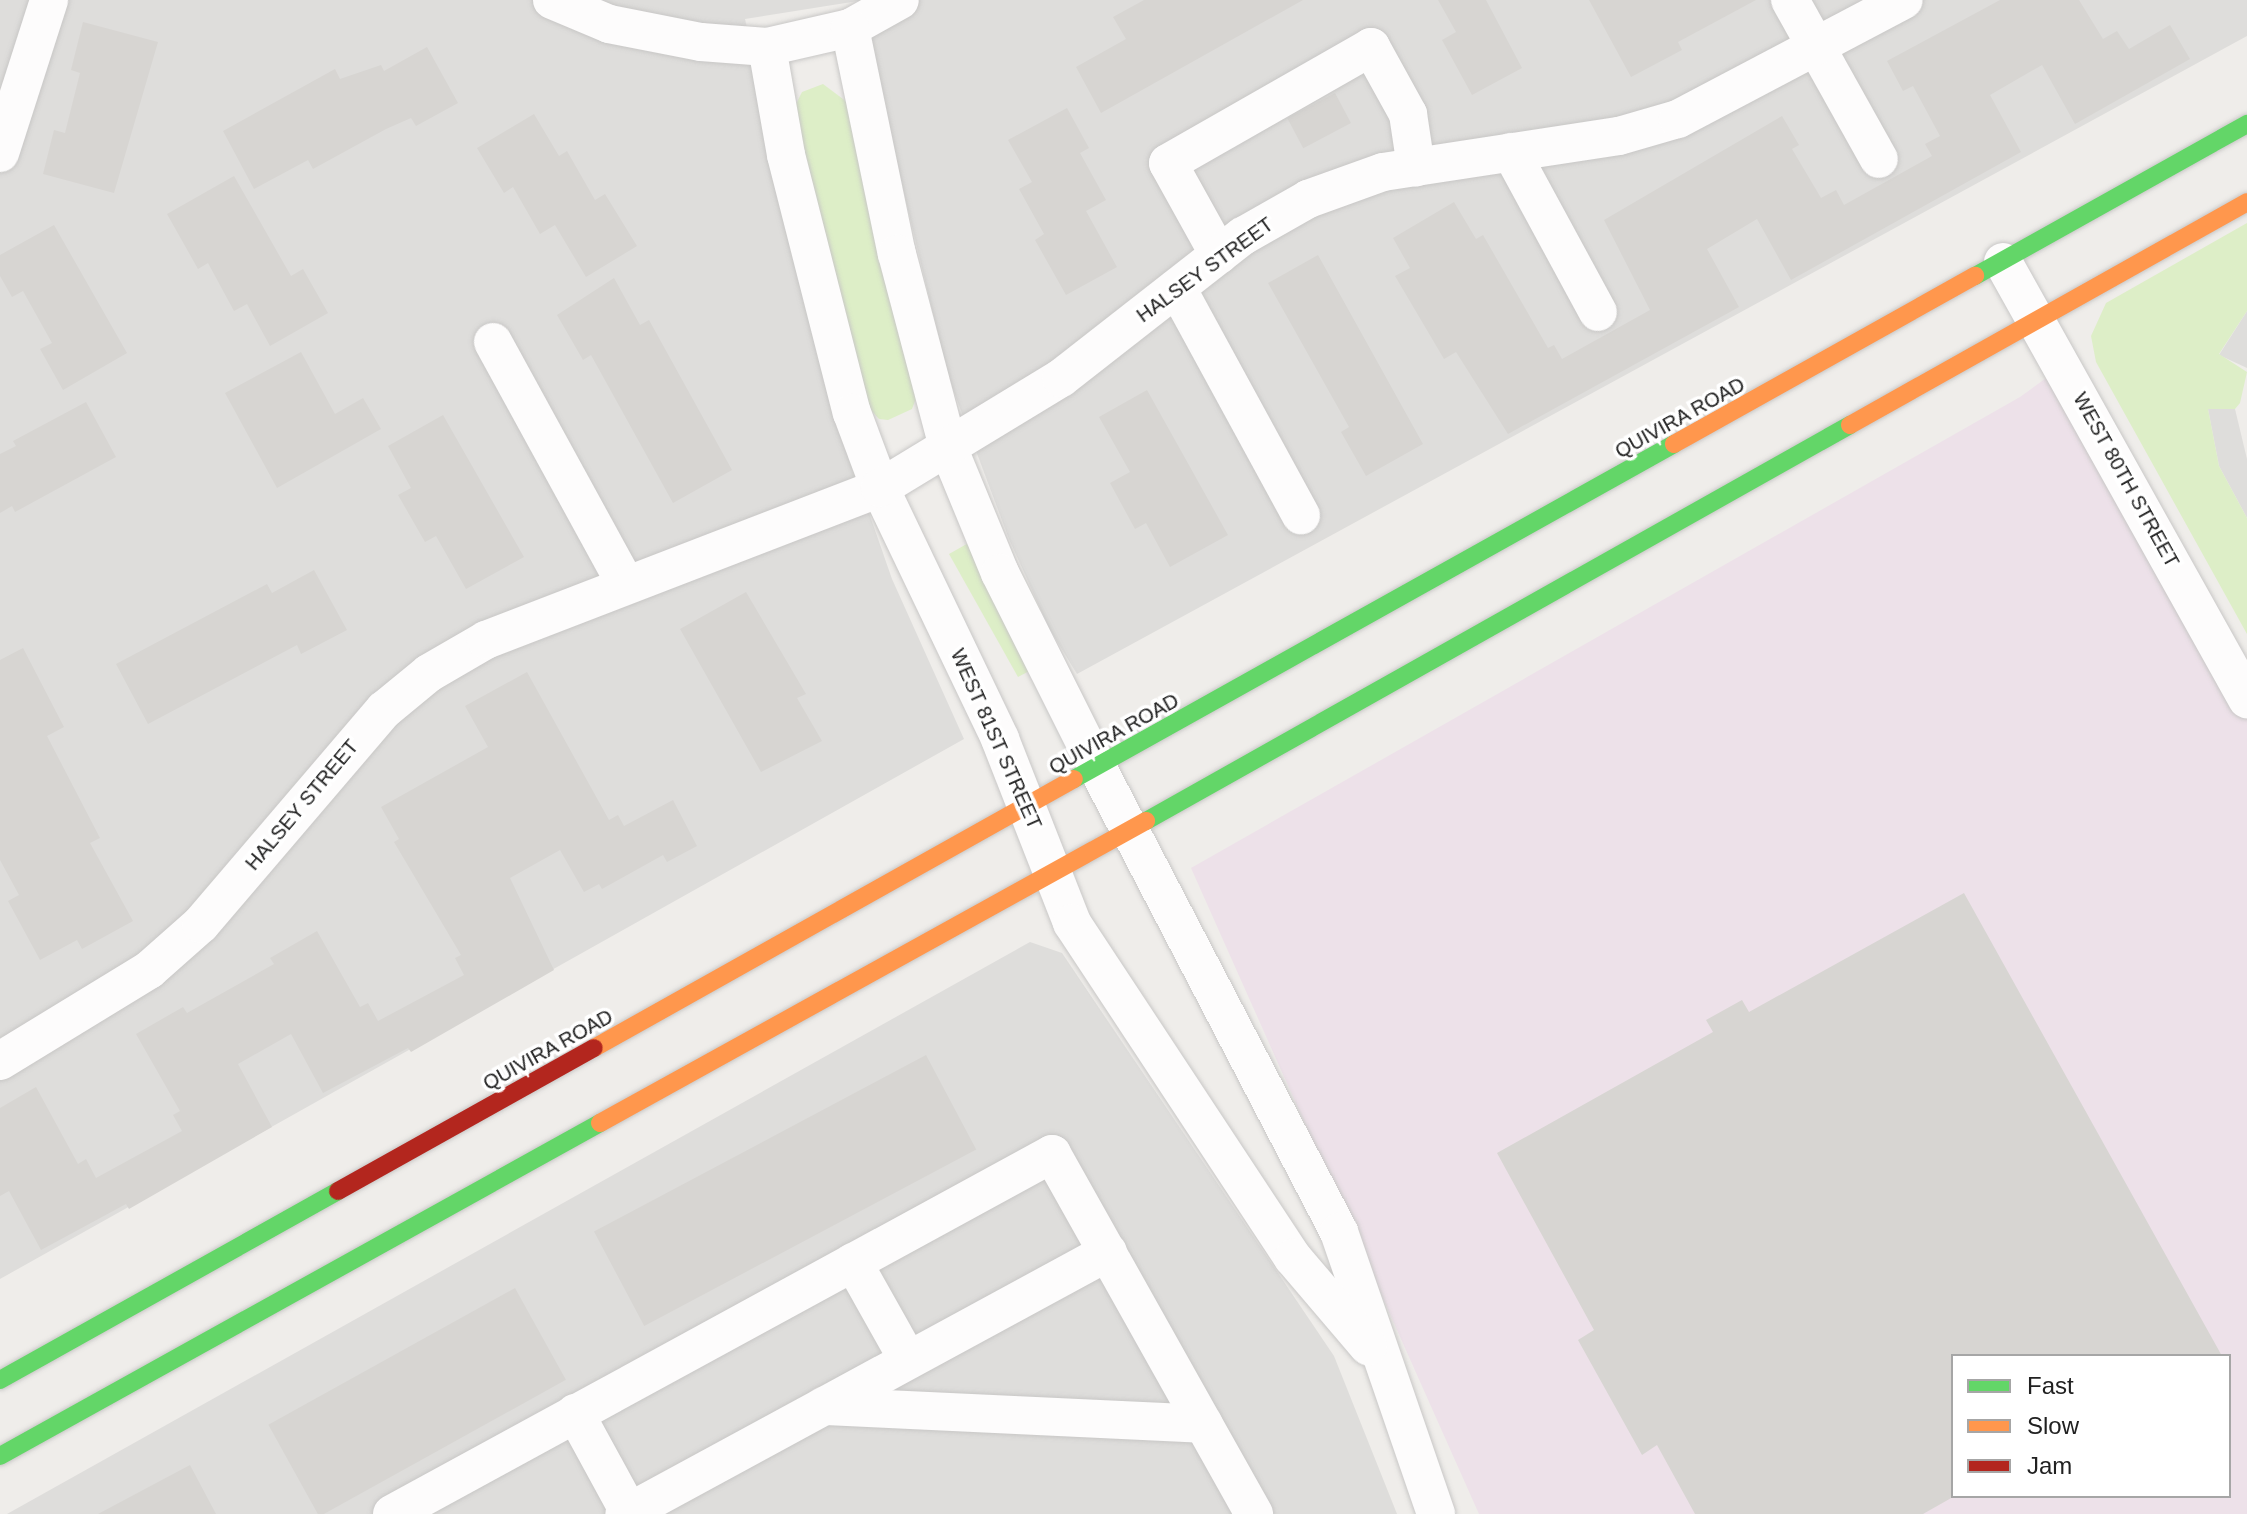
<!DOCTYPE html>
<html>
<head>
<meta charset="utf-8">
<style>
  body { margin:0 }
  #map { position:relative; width:2247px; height:1514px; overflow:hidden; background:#efedea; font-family:Helvetica,sans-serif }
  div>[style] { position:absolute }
  .residential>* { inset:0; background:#dedddb }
  .industrial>* { inset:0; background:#ede1e9 }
  .grass>* { inset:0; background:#ddeec7 }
  .building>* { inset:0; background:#d7d5d2; transform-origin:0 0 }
  .roads { filter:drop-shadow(0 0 2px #c8c7c6) drop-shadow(0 0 2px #c8c7c6) }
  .street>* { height:38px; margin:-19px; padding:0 19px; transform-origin:19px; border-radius:19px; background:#fdfcfc }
  .fast>* { height:18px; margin:-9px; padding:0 9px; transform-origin:9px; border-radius:9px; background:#63d668 }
  .slow>* { height:18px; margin:-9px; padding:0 9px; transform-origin:9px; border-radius:9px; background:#ff974d }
  .jam>* { height:18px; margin:-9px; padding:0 9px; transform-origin:9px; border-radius:9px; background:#b3261e }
  span { translate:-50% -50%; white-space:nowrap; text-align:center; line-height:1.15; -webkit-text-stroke:7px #fff; paint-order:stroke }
  .street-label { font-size:20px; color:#212121 }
  .legend { position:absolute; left:1951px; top:1354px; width:280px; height:144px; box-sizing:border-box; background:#fff; border:2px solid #a6a6a6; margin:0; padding:10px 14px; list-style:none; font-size:24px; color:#212121 }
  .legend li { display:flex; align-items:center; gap:16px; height:40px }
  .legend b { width:40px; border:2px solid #a6a6a6 }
</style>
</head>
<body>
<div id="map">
  <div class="residential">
    <i style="clip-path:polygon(0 0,2247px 0,2247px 36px,1077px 674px,1049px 628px,1009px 539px,948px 376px,858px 1px,745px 19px,838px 424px,892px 579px,964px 739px,0 1279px)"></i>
    <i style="clip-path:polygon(2247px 311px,2247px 368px,2219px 355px)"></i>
    <i style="clip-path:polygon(2208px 409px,2235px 409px,2247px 459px,2247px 518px,2219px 466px)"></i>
    <i style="clip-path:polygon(1030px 942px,1062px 953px,1334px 1356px,1397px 1514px,7px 1514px)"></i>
  </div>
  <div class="industrial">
    <i style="clip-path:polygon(evenodd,2063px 366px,2247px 660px,2247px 1514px,1479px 1514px,1191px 868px,2020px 397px,2063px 366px,1953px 1356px,2229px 1356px,2229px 1496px,1953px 1496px,1953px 1356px)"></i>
  </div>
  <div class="grass">
    <i style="clip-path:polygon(823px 84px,847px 102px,918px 393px,912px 409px,888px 420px,879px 419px,870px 409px,829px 270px,794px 108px,802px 92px)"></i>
    <i style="clip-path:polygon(2247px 223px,2247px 311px,2219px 354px,2247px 372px,2240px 403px,2235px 409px,2208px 409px,2219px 466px,2247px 518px,2247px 634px,2096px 362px,2091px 336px,2106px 303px)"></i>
    <i style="clip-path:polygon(972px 541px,1035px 668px,1018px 677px,949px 554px)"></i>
  </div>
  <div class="building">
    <i style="clip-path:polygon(1144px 0,1303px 0,1101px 113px,1076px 67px,1126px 39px,1113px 17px)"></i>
    <i style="clip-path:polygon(1438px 0,1486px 0,1522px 68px,1472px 95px,1442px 40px,1456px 32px)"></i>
    <i style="clip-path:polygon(1589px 0,1756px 0,1678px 42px,1682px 50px,1631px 77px)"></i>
    <i style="clip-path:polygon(2000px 0,2079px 0,2103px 39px,2117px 31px,2129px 49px,2170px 25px,2190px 59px,2075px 124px,2042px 65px,1990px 95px,2021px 152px,1791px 280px,1757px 219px,1707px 249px,1739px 307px,1508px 434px,1456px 352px,1444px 359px,1395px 276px,1410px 268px,1393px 238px,1454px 202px,1476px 239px,1483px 235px,1548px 348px,1554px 345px,1562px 359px,1650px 310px,1604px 220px,1782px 116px,1799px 145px,1792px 149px,1821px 198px,1836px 190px,1844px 205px,1932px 156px,1925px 144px,1940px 136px,1913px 86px,1903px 91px,1887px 61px)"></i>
    <i style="clip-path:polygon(83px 22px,158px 42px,114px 193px,43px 174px,54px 130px,65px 133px,80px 73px,71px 70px)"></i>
    <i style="clip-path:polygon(427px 47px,458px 103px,416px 126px,411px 118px,386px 129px,313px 169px,308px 160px,254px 189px,223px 131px,335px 69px,340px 79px,381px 65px,384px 71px)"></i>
    <i style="left:1335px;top:93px;width:34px;height:54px;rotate:62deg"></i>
    <i style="clip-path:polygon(1067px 108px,1089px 148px,1080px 153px,1106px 200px,1086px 211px,1117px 267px,1066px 295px,1035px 240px,1044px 234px,1019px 189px,1032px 182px,1008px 140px)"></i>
    <i style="clip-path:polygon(534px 114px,559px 156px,567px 151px,595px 200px,605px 194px,637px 246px,586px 277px,555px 225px,540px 234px,513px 187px,504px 193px,477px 148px)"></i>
    <i style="clip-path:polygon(234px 176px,291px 276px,303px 269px,328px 313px,270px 346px,247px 304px,234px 311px,208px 263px,198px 269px,167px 214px)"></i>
    <i style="clip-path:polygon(54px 225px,127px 353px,63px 390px,40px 349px,52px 343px,23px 291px,12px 297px,0 276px,0 255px)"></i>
    <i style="clip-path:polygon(1318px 255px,1423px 444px,1366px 476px,1341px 432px,1349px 427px,1268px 283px)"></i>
    <i style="clip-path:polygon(614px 278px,640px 325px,649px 320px,732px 470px,673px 503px,591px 355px,583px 360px,557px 315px)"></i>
    <i style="clip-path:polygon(301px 352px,335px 414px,363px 398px,381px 429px,277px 488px,225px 393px)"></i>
    <i style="clip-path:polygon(1147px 390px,1228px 535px,1170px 567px,1146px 523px,1135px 529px,1110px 483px,1130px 472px,1099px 417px)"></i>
    <i style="clip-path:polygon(86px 402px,116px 457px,15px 512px,12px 506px,0 513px,0 454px,16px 446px,13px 441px)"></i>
    <i style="clip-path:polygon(443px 415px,524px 557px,466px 589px,436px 536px,425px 542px,398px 495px,411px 488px,388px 446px)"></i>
    <i style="clip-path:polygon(314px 570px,347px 630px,301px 654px,297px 645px,148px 724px,116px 664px,267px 584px,272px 593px)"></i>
    <i style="clip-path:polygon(746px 592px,806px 694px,797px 698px,822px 741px,761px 772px,680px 629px)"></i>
    <i style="clip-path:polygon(23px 648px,64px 727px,47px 736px,100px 838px,90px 843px,133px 921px,82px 949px,77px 940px,40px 960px,8px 901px,19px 895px,0 860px,0 660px)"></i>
    <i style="clip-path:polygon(527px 672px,609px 820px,618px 815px,624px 826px,673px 800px,697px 846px,667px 862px,663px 855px,602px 889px,599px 884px,584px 892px,560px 850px,510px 878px,554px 970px,411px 1052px,408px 1048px,323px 1093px,291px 1034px,238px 1064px,272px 1127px,129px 1209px,126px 1204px,41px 1250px,9px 1191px,0 1196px,0 1108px,36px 1087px,78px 1164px,86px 1159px,96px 1178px,182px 1131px,173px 1115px,180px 1111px,136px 1034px,183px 1007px,187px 1013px,274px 964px,270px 958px,317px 931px,360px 1007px,368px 1003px,378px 1021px,464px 975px,455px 958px,461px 955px,394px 842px,399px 839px,381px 807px,488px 747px,465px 706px)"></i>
    <i style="clip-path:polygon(1964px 893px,2222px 1356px,1953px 1356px,1953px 1497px,1923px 1514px,1695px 1514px,1657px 1445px,1642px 1455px,1578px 1340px,1594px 1330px,1497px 1153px,1713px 1032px,1706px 1020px,1742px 1000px,1749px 1012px)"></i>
    <i style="left:926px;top:1055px;width:107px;height:376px;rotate:62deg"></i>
    <i style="left:515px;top:1288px;width:105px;height:282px;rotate:61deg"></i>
    <i style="clip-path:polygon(190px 1465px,216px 1514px,98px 1514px)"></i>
  </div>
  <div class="roads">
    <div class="street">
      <i style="left:552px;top:0;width:62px;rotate:22.8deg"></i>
      <i style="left:609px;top:24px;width:94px;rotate:11.1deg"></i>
      <i style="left:701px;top:42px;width:66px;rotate:4.3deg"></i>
      <i style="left:767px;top:47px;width:85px;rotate:-12.9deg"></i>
      <i style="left:850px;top:28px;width:57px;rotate:-29.2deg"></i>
      <i style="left:1790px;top:0;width:182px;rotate:60.8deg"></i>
      <i style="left:850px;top:28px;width:231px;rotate:78.3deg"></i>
      <i style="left:897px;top:254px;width:200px;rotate:75.2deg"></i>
      <i style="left:948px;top:447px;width:136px;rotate:67.6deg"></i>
      <i style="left:1000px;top:573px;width:219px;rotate:63.4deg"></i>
      <i style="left:1098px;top:769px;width:522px;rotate:62.5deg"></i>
      <i style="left:1339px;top:1232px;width:298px;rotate:71deg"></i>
      <i style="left:767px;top:47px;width:110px;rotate:80deg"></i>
      <i style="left:786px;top:155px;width:266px;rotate:75.7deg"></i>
      <i style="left:852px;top:413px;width:80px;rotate:69.5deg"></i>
      <i style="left:880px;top:488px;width:278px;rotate:64.4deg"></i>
      <i style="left:1000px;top:739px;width:198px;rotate:68.6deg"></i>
      <i style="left:1072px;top:923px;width:401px;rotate:56.6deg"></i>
      <i style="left:1293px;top:1258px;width:116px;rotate:49.6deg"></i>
      <i style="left:1511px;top:152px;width:182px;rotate:61.5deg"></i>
      <i style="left:0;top:153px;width:161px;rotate:-72.2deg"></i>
      <i style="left:1219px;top:255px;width:105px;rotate:-119deg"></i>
      <i style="left:1168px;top:163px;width:234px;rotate:-29.7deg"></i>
      <i style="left:1371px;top:47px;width:77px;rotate:61.1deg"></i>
      <i style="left:1408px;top:114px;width:54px;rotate:81.4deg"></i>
      <i style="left:2003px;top:262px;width:501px;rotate:60.82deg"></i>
      <i style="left:1177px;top:288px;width:259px;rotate:61.4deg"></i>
      <i style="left:493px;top:342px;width:275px;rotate:61.3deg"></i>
      <i style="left:0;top:1061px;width:175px;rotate:-31.4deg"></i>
      <i style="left:149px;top:970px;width:69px;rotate:-41.5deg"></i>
      <i style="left:201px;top:924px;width:282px;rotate:-49.5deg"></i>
      <i style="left:384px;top:710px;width:58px;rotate:-39.4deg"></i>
      <i style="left:429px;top:673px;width:66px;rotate:-30.1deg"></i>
      <i style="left:486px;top:640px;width:422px;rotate:-21.1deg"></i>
      <i style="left:880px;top:488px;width:212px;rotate:-31.3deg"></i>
      <i style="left:1061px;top:378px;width:231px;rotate:-38deg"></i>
      <i style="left:1243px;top:236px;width:75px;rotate:-29.6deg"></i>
      <i style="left:1308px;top:199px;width:80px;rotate:-19.8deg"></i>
      <i style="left:1383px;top:172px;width:239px;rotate:-8.7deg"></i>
      <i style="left:1619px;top:136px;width:61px;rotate:-16.1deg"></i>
      <i style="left:1678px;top:119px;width:255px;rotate:-27.8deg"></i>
      <i style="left:853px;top:1262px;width:112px;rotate:60.7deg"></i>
      <i style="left:824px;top:1406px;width:380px;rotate:2.7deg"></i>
      <i style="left:575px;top:1413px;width:113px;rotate:61.4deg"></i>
      <i style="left:629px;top:1512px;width:5px;rotate:158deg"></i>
      <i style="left:629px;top:1512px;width:545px;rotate:-28.49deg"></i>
      <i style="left:392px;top:1514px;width:752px;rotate:-28.61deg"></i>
      <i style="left:1052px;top:1154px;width:413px;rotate:60.7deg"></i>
    </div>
    <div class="fast">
      <i style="left:1975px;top:276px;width:312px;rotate:-29.2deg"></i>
      <i style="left:1074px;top:779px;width:687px;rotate:-29.18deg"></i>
      <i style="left:1146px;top:821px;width:808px;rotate:-29.36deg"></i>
      <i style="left:0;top:1380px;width:387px;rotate:-29.2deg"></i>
      <i style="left:0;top:1456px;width:686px;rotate:-29.03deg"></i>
    </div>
    <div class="slow">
      <i style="left:1850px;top:425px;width:455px;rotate:-29.3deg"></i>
      <i style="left:1674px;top:444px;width:345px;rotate:-29.2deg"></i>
      <i style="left:594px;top:1048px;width:550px;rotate:-29.27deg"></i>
      <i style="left:600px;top:1123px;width:624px;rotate:-28.95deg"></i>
    </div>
    <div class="jam">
      <i style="left:338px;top:1191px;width:293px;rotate:-29.2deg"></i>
    </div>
  </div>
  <div class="street-label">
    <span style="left:1205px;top:270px;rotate:-36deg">HALSEY STREET</span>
    <span style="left:1680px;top:418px;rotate:-29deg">QUIVIRA ROAD</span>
    <span style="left:2126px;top:480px;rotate:61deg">WEST 80TH STREET</span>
    <span style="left:1114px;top:734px;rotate:-29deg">QUIVIRA ROAD</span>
    <span style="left:996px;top:739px;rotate:66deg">WEST 81ST STREET</span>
    <span style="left:302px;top:805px;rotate:-50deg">HALSEY STREET</span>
    <span style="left:548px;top:1050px;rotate:-29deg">QUIVIRA ROAD</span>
  </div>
  <ul class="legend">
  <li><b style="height:10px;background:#63d668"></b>Fast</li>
  <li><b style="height:10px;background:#ff974d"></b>Slow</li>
  <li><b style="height:10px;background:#b3261e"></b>Jam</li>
  </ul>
</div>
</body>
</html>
